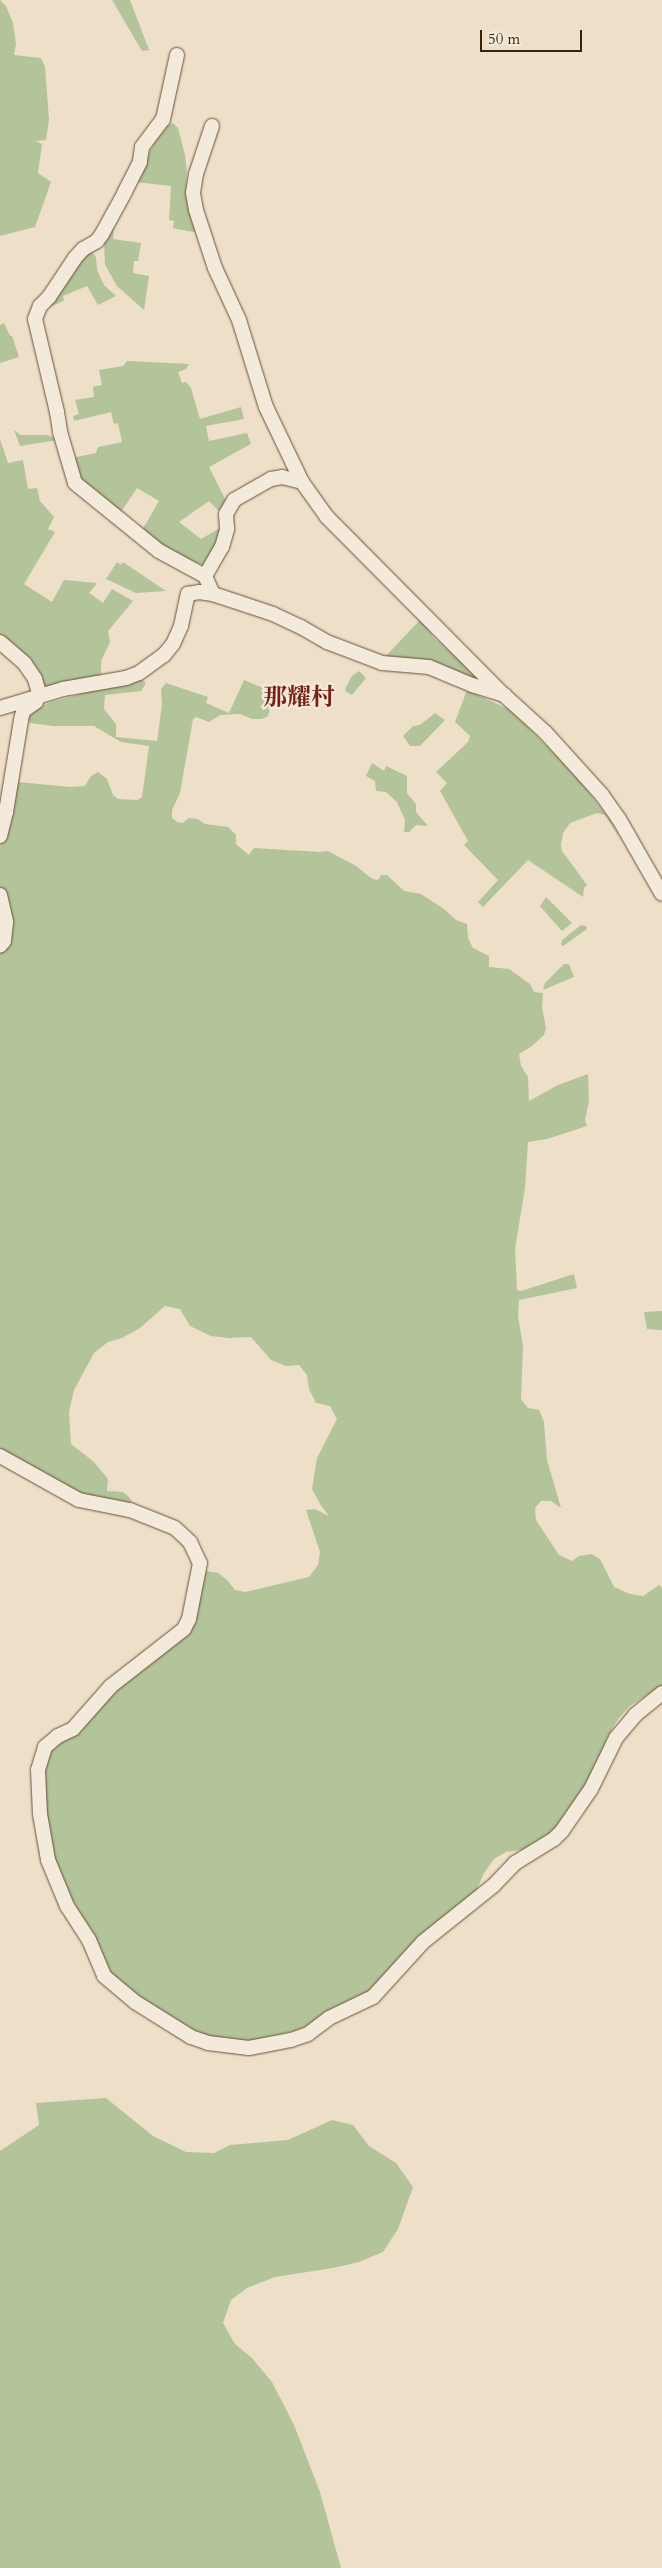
<!DOCTYPE html>
<html>
<head>
<meta charset="utf-8">
<style>
  body { margin:0 }
  #map { position:relative; width:662px; height:2568px; overflow:hidden; background:#eedfc8; font-family:Cardo,"Noto Serif SC",serif }
  div>[style] { position:absolute }
  .green>* { inset:0; background:#b3c39a }
  .roads { filter:drop-shadow(0 0 1px #675036) drop-shadow(0 0 1px #675036) }
  .street>* { height:14px; margin:-7px; padding:0 7px; transform-origin:7px; border-radius:7px; background:#f4eadb }
  span { translate:-50% -50%; white-space:nowrap; text-align:center; line-height:1.15; -webkit-text-stroke:4.5px #f4eadb; paint-order:stroke }
  .quarter-label { font-size:24px; color:#7a1f14; font-weight:700 }
  .scale { position:absolute; left:480px; top:30px; width:102px; height:22px; box-sizing:border-box; border:2px solid #3a2005; border-top:0; padding-left:6px; font-size:15px; line-height:18px; white-space:nowrap; color:#3a2005; -webkit-text-stroke:4px #f4eadb; paint-order:stroke }
</style>
</head>
<body>
<div id="map">
  <div class="green">
    <i style="clip-path:polygon(0 0,6px 6px,13px 23px,16px 44px,14px 55px,41px 58px,45px 67px,49px 120px,46px 140px,36px 141px,42px 144px,38px 173px,51px 182px,35px 227px,0 236px)"></i>
    <i style="clip-path:polygon(112px 0,130px 0,149px 50px,142px 51px)"></i>
    <i style="clip-path:polygon(173px 123px,178px 128px,185px 155px,187px 173px,186px 188px,197px 229px,194px 232px,177px 229px,173px 228px,174px 221px,169px 220px,171px 186px,135px 182px,154px 143px,168px 125px)"></i>
    <i style="clip-path:polygon(115px 217px,113px 239px,141px 243px,138px 261px,134px 261px,133px 273px,149px 276px,144px 310px,117px 286px,105px 265px,104px 239px)"></i>
    <i style="clip-path:polygon(90px 250px,96px 257px,97px 270px,104px 285px,116px 296px,98px 305px,87px 286px,63px 296px,64px 301px,44px 309px,68px 275px)"></i>
    <i style="clip-path:polygon(4px 323px,10px 336px,12px 336px,19px 357px,0 363px,0 325px)"></i>
    <i style="clip-path:polygon(127px 361px,189px 364px,186px 369px,178px 372px,182px 383px,186px 382px,191px 388px,200px 419px,241px 407px,244px 419px,206px 426px,209px 441px,247px 433px,251px 444px,209px 467px,225px 499px,222px 514px,209px 501px,179px 522px,201px 539px,222px 527px,208px 562px,203px 564px,189px 563px,141px 532px,159px 501px,137px 488px,119px 515px,81px 484px,72px 458px,96px 453px,98px 447px,122px 442px,118px 423px,114px 424px,111px 412px,74px 421px,73px 416px,79px 414px,75px 400px,94px 397px,93px 387px,102px 385px,99px 370px,123px 366px)"></i>
    <i style="clip-path:polygon(14px 430px,21px 435px,48px 435px,58px 440px,20px 446px)"></i>
    <i style="clip-path:polygon(0 439px,8px 463px,23px 460px,28px 489px,37px 488px,40px 501px,54px 517px,48px 529px,55px 532px,24px 584px,52px 602px,64px 580px,97px 583px,89px 593px,103px 603px,112px 589px,133px 601px,108px 631px,110px 642px,101px 661px,101px 678px,46px 692px,0 638px)"></i>
    <i style="clip-path:polygon(117px 562px,121px 565px,123px 562px,166px 591px,136px 593px,106px 579px)"></i>
    <i style="clip-path:polygon(421px 619px,434px 638px,477px 675px,479px 680px,384px 658px)"></i>
    <i style="clip-path:polygon(359px 671px,366px 678px,352px 695px,345px 691px,346px 687px,352px 676px)"></i>
    <i style="clip-path:polygon(140px 678px,146px 683px,141px 691px,105px 695px,104px 709px,116px 724px,116px 737px,157px 741px,162px 705px,161px 689px,166px 683px,208px 697px,206px 703px,229px 713px,244px 680px,275px 693px,268px 716px,262px 719px,252px 719px,240px 714px,220px 715px,209px 722px,196px 717px,193px 719px,180px 793px,172px 810px,172px 818px,177px 822px,183px 823px,189px 818px,198px 819px,205px 824px,228px 827px,236px 835px,236px 844px,249px 855px,254px 848px,320px 852px,328px 851px,356px 866px,371px 878px,376px 880px,379px 879px,381px 875px,387px 875px,404px 891px,421px 894px,444px 909px,456px 920px,467px 924px,468px 938px,473px 948px,489px 956px,489px 967px,509px 969px,530px 984px,534px 992px,543px 993px,542px 1007px,546px 1028px,544px 1035px,532px 1046px,519px 1054px,521px 1066px,528px 1077px,529px 1101px,558px 1085px,588px 1074px,589px 1101px,585px 1120px,587px 1126px,547px 1139px,528px 1142px,525px 1188px,515px 1249px,517px 1290px,521px 1291px,574px 1274px,577px 1288px,519px 1300px,518px 1316px,523px 1346px,521px 1399px,528px 1408px,539px 1410px,544px 1422px,547px 1460px,561px 1508px,551px 1501px,541px 1501px,535px 1508px,536px 1520px,559px 1555px,572px 1561px,579px 1556px,591px 1554px,600px 1559px,614px 1587px,630px 1594px,643px 1596px,659px 1585px,662px 1588px,662px 1685px,630px 1706px,618px 1719px,608px 1736px,594px 1773px,558px 1830px,527px 1849px,506px 1852px,494px 1859px,484px 1873px,477px 1889px,369px 1994px,333px 2008px,306px 2026px,294px 2031px,249px 2042px,203px 2038px,109px 1977px,77px 1918px,56px 1868px,44px 1819px,44px 1757px,104px 1698px,179px 1638px,200px 1581px,206px 1571px,218px 1573px,227px 1580px,235px 1590px,245px 1592px,309px 1577px,318px 1565px,320px 1552px,306px 1510px,315px 1509px,329px 1516px,320px 1504px,312px 1489px,317px 1458px,337px 1419px,330px 1406px,316px 1403px,309px 1389px,307px 1375px,299px 1365px,286px 1366px,271px 1360px,251px 1337px,229px 1338px,211px 1336px,190px 1326px,180px 1309px,165px 1306px,140px 1328px,122px 1338px,108px 1342px,94px 1353px,74px 1390px,69px 1412px,71px 1444px,94px 1462px,108px 1479px,107px 1491px,123px 1492px,129px 1497px,137px 1510px,81px 1498px,0 1453px,0 846px,18px 782px,70px 787px,85px 786px,91px 776px,98px 772px,107px 779px,113px 795px,118px 799px,137px 800px,142px 797px,149px 746px,121px 742px,94px 726px,53px 726px,30px 723px,25px 718px,38px 708px,51px 702px)"></i>
    <i style="clip-path:polygon(467px 690px,508px 709px,526px 725px,577px 777px,610px 820px,619px 837px,605px 815px,597px 813px,570px 823px,563px 833px,561px 845px,562px 851px,587px 885px,584px 888px,583px 897px,528px 860px,483px 907px,478px 902px,498px 880px,464px 845px,468px 841px,440px 791px,447px 783px,436px 772px,468px 742px,470px 736px,455px 722px)"></i>
    <i style="clip-path:polygon(435px 713px,445px 720px,420px 746px,410px 746px,403px 736px,413px 726px,420px 725px)"></i>
    <i style="clip-path:polygon(372px 763px,384px 771px,386px 766px,407px 776px,407px 793px,416px 804px,416px 812px,428px 826px,416px 825px,409px 832px,404px 832px,405px 820px,397px 802px,386px 792px,376px 791px,375px 781px,366px 776px)"></i>
    <i style="clip-path:polygon(546px 897px,572px 923px,562px 931px,540px 906px)"></i>
    <i style="clip-path:polygon(581px 925px,586px 926px,587px 929px,563px 946px,561px 945px,562px 940px)"></i>
    <i style="clip-path:polygon(564px 964px,569px 964px,574px 977px,543px 990px,545px 983px)"></i>
    <i style="clip-path:polygon(662px 1311px,662px 1330px,647px 1329px,644px 1312px)"></i>
    <i style="clip-path:polygon(106px 2098px,153px 2136px,186px 2152px,214px 2153px,230px 2145px,288px 2140px,332px 2120px,353px 2125px,369px 2146px,396px 2163px,413px 2187px,398px 2229px,383px 2252px,359px 2262px,333px 2268px,275px 2277px,247px 2288px,231px 2300px,223px 2323px,235px 2344px,252px 2358px,272px 2382px,294px 2425px,320px 2492px,341px 2568px,0 2568px,0 2151px,39px 2125px,36px 2103px)"></i>
  </div>
  <div class="roads">
    <div class="street">
      <i style="left:177px;top:55px;width:66px;rotate:102.3deg"></i>
      <i style="left:163px;top:119px;width:35px;rotate:127deg"></i>
      <i style="left:142px;top:147px;width:15px;rotate:98deg"></i>
      <i style="left:140px;top:162px;width:34px;rotate:117deg"></i>
      <i style="left:125px;top:192px;width:48px;rotate:118.7deg"></i>
      <i style="left:102px;top:234px;width:9px;rotate:126deg"></i>
      <i style="left:97px;top:241px;width:16px;rotate:150deg"></i>
      <i style="left:83px;top:249px;width:12px;rotate:132deg"></i>
      <i style="left:75px;top:258px;width:47px;rotate:123.7deg"></i>
      <i style="left:49px;top:297px;width:13px;rotate:135deg"></i>
      <i style="left:40px;top:306px;width:14px;rotate:111deg"></i>
      <i style="left:35px;top:319px;width:96px;rotate:76.7deg"></i>
      <i style="left:57px;top:412px;width:20px;rotate:81deg"></i>
      <i style="left:60px;top:432px;width:53px;rotate:73.6deg"></i>
      <i style="left:75px;top:483px;width:108px;rotate:39deg"></i>
      <i style="left:159px;top:551px;width:52px;rotate:28.5deg"></i>
      <i style="left:205px;top:576px;width:20px;rotate:66deg"></i>
      <i style="left:212px;top:126px;width:51px;rotate:108.4deg"></i>
      <i style="left:196px;top:174px;width:19px;rotate:99deg"></i>
      <i style="left:193px;top:193px;width:17px;rotate:80deg"></i>
      <i style="left:196px;top:210px;width:61px;rotate:71.9deg"></i>
      <i style="left:215px;top:268px;width:57px;rotate:65.2deg"></i>
      <i style="left:239px;top:320px;width:91px;rotate:72.8deg"></i>
      <i style="left:266px;top:407px;width:83px;rotate:64.4deg"></i>
      <i style="left:302px;top:482px;width:43px;rotate:54.5deg"></i>
      <i style="left:327px;top:517px;width:250px;rotate:45.2deg"></i>
      <i style="left:205px;top:576px;width:34px;rotate:-60deg"></i>
      <i style="left:222px;top:547px;width:19px;rotate:-74deg"></i>
      <i style="left:227px;top:529px;width:15px;rotate:-94deg"></i>
      <i style="left:226px;top:514px;width:16px;rotate:-60deg"></i>
      <i style="left:234px;top:500px;width:43px;rotate:-29.6deg"></i>
      <i style="left:271px;top:479px;width:11px;rotate:-10deg"></i>
      <i style="left:282px;top:477px;width:21px;rotate:14deg"></i>
      <i style="left:0;top:642px;width:33px;rotate:41deg"></i>
      <i style="left:25px;top:664px;width:18px;rotate:56deg"></i>
      <i style="left:35px;top:679px;width:18px;rotate:74deg"></i>
      <i style="left:0;top:708px;width:66px;rotate:-16.8deg"></i>
      <i style="left:63px;top:689px;width:64px;rotate:-9.9deg"></i>
      <i style="left:126px;top:678px;width:14px;rotate:-21deg"></i>
      <i style="left:139px;top:673px;width:31px;rotate:-36deg"></i>
      <i style="left:164px;top:655px;width:14px;rotate:-51deg"></i>
      <i style="left:173px;top:644px;width:20px;rotate:-66deg"></i>
      <i style="left:181px;top:626px;width:33px;rotate:-78deg"></i>
      <i style="left:188px;top:594px;width:11px;rotate:-10deg"></i>
      <i style="left:199px;top:592px;width:14px;rotate:8deg"></i>
      <i style="left:213px;top:594px;width:63px;rotate:18.4deg"></i>
      <i style="left:273px;top:614px;width:31px;rotate:25deg"></i>
      <i style="left:301px;top:627px;width:30px;rotate:30deg"></i>
      <i style="left:327px;top:642px;width:59px;rotate:20.9deg"></i>
      <i style="left:382px;top:663px;width:47px;rotate:4.9deg"></i>
      <i style="left:429px;top:667px;width:47px;rotate:22.7deg"></i>
      <i style="left:472px;top:685px;width:34px;rotate:17deg"></i>
      <i style="left:504px;top:695px;width:55px;rotate:42.1deg"></i>
      <i style="left:545px;top:732px;width:85px;rotate:47.9deg"></i>
      <i style="left:602px;top:795px;width:29px;rotate:55deg"></i>
      <i style="left:619px;top:819px;width:86px;rotate:60.2deg"></i>
      <i style="left:0;top:836px;width:25px;rotate:-76deg"></i>
      <i style="left:6px;top:812px;width:93px;rotate:-80.7deg"></i>
      <i style="left:21px;top:720px;width:9px;rotate:-77deg"></i>
      <i style="left:23px;top:711px;width:16px;rotate:-35deg"></i>
      <i style="left:0;top:895px;width:28px;rotate:77deg"></i>
      <i style="left:6px;top:922px;width:19px;rotate:96deg"></i>
      <i style="left:4px;top:941px;width:6px;rotate:129deg"></i>
      <i style="left:0;top:1456px;width:90px;rotate:29.1deg"></i>
      <i style="left:79px;top:1500px;width:52px;rotate:11.1deg"></i>
      <i style="left:130px;top:1510px;width:48px;rotate:21.8deg"></i>
      <i style="left:175px;top:1528px;width:21px;rotate:43deg"></i>
      <i style="left:190px;top:1542px;width:23px;rotate:65deg"></i>
      <i style="left:200px;top:1563px;width:57px;rotate:101.1deg"></i>
      <i style="left:189px;top:1619px;width:11px;rotate:117deg"></i>
      <i style="left:184px;top:1629px;width:93px;rotate:142deg"></i>
      <i style="left:111px;top:1686px;width:57px;rotate:131.5deg"></i>
      <i style="left:73px;top:1729px;width:17px;rotate:155deg"></i>
      <i style="left:58px;top:1736px;width:17px;rotate:140deg"></i>
      <i style="left:45px;top:1747px;width:24px;rotate:107deg"></i>
      <i style="left:38px;top:1770px;width:44px;rotate:87.4deg"></i>
      <i style="left:40px;top:1814px;width:47px;rotate:80.1deg"></i>
      <i style="left:48px;top:1860px;width:50px;rotate:67.6deg"></i>
      <i style="left:67px;top:1906px;width:40px;rotate:57.1deg"></i>
      <i style="left:89px;top:1940px;width:39px;rotate:67deg"></i>
      <i style="left:104px;top:1976px;width:40px;rotate:40deg"></i>
      <i style="left:135px;top:2002px;width:66px;rotate:32deg"></i>
      <i style="left:191px;top:2037px;width:18px;rotate:19deg"></i>
      <i style="left:208px;top:2043px;width:41px;rotate:7deg"></i>
      <i style="left:249px;top:2048px;width:43px;rotate:-10.8deg"></i>
      <i style="left:291px;top:2040px;width:18px;rotate:-19deg"></i>
      <i style="left:308px;top:2034px;width:26px;rotate:-37deg"></i>
      <i style="left:329px;top:2018px;width:49px;rotate:-25.5deg"></i>
      <i style="left:373px;top:1997px;width:74px;rotate:-47.7deg"></i>
      <i style="left:423px;top:1942px;width:90px;rotate:-38.7deg"></i>
      <i style="left:493px;top:1886px;width:32px;rotate:-46deg"></i>
      <i style="left:515px;top:1863px;width:46px;rotate:-31.6deg"></i>
      <i style="left:554px;top:1839px;width:11px;rotate:-45deg"></i>
      <i style="left:562px;top:1831px;width:51px;rotate:-55.4deg"></i>
      <i style="left:591px;top:1789px;width:57px;rotate:-63.9deg"></i>
      <i style="left:616px;top:1738px;width:30px;rotate:-50deg"></i>
      <i style="left:635px;top:1715px;width:35px;rotate:-39deg"></i>
    </div>
  </div>
  <div class="quarter-label">
    <span style="left:299px;top:698px">那耀村</span>
  </div>
  <div class="scale">50 m</div>
</div>
</body>
</html>
